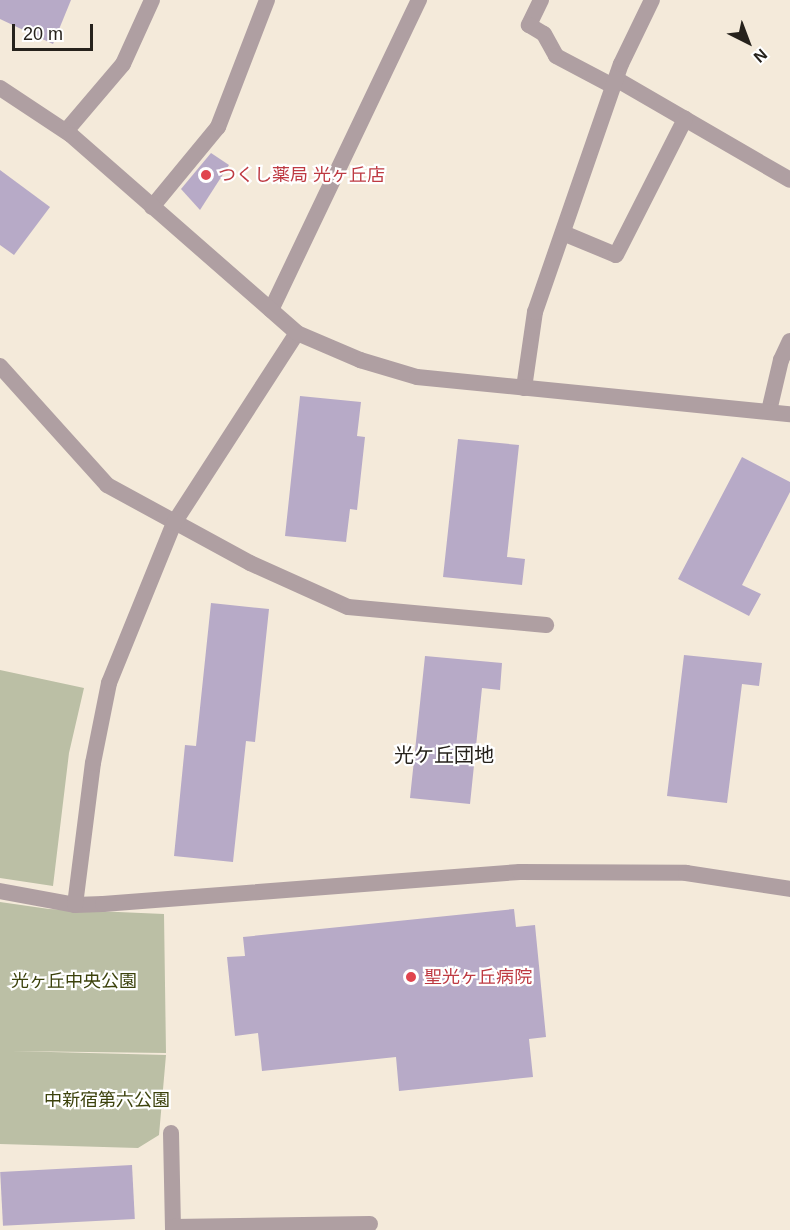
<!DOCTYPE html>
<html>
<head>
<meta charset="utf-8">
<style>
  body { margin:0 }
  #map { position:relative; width:790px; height:1230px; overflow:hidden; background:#f4eada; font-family:Arial,"Noto Sans JP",sans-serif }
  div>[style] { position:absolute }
  .green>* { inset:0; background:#bbbfa5 }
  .building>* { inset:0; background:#b7aac7; transform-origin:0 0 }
  .minor>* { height:16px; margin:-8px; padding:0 8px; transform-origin:8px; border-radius:8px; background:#af9fa2 }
  .tertiary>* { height:16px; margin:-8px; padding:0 8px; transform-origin:8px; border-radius:8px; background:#af9fa2 }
  .dots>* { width:16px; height:16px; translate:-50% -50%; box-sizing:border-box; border:3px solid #fff; border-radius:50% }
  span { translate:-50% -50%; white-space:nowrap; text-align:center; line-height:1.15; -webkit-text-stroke:4.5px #fff; paint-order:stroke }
  .health-label { font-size:18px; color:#be3a42 }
  .left { translate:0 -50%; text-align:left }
  .park-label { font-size:18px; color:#3c420c }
  .neighbourhood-label { font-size:20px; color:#26221c }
  .north { position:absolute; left:718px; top:12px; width:60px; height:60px; -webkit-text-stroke:4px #fff; paint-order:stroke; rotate:138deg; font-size:16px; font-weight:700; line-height:24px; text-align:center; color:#26221c }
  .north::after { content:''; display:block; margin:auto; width:21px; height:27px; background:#26221c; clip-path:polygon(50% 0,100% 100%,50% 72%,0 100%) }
  .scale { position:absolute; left:12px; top:24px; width:81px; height:27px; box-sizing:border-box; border:3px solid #26221c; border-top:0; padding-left:8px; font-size:18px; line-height:21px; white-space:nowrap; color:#26221c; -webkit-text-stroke:4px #fff; paint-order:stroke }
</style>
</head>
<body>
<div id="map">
  <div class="green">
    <i style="clip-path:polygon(0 670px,84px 688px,69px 753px,53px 886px,0 878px)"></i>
    <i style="clip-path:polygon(0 902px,49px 909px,164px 914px,166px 1053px,12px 1051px,166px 1055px,159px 1135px,138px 1148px,0 1144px)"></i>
  </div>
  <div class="building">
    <i style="clip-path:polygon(0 0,71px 0,53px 44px,0 19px)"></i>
    <i style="clip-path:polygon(211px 153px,229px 165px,200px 210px,181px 189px)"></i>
    <i style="clip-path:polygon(0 170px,50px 207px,14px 255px,0 245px)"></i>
    <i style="clip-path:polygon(300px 396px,361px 402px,357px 436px,365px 437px,357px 510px,350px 509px,346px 542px,285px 536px)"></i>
    <i style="clip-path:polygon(458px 439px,519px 445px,507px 557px,525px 559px,522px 585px,443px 577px)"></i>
    <i style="clip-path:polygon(742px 457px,790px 482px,790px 492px,742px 585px,761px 594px,749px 616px,678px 579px)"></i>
    <i style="clip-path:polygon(211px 603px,269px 609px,255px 742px,246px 741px,233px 862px,174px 856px,185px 745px,196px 746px)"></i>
    <i style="clip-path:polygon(684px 655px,762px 663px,759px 686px,742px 684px,727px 803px,667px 796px)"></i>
    <i style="clip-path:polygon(425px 656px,502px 663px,500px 690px,482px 688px,470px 804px,410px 798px)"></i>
    <i style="clip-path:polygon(514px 909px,516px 927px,535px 925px,546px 1037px,529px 1039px,533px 1077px,399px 1091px,396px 1057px,262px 1071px,258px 1033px,235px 1036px,227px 957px,245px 956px,243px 937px)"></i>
    <i style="left:132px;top:1165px;width:54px;height:132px;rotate:87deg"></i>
  </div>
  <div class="minor">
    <i style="left:541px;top:0;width:28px;rotate:116deg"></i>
    <i style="left:529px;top:25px;width:17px;rotate:31deg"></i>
    <i style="left:544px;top:34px;width:25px;rotate:61deg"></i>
    <i style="left:556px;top:56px;width:64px;rotate:27.8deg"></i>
    <i style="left:616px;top:79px;width:201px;rotate:30.1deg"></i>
    <i style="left:66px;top:131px;width:88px;rotate:-49.6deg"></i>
    <i style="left:123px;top:64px;width:70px;rotate:-65.6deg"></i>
    <i style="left:152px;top:207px;width:104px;rotate:-50.5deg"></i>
    <i style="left:218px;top:127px;width:136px;rotate:-68.9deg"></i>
    <i style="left:563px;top:233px;width:57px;rotate:22.5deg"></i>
    <i style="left:616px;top:255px;width:153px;rotate:-63.1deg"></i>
    <i style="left:271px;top:310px;width:344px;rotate:-64.5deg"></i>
    <i style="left:0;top:366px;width:160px;rotate:48deg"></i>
    <i style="left:107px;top:485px;width:163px;rotate:28.6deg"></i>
    <i style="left:250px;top:563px;width:107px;rotate:24.2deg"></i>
    <i style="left:348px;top:607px;width:199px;rotate:5.2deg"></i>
    <i style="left:524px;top:388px;width:77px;rotate:-81.8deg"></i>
    <i style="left:535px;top:312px;width:262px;rotate:-70.9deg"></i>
    <i style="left:621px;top:64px;width:71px;rotate:-64.2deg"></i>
    <i style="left:769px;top:411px;width:52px;rotate:-76.8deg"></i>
    <i style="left:781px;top:360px;width:21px;rotate:-65deg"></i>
    <i style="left:0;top:891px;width:76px;rotate:10.6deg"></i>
    <i style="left:75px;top:905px;width:28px;rotate:-2deg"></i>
    <i style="left:103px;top:904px;width:418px;rotate:-4.4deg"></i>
    <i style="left:520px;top:872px;width:166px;rotate:0.3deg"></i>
    <i style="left:686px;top:873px;width:105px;rotate:8.7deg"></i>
    <i style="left:75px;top:905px;width:143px;rotate:-82.8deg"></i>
    <i style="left:93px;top:763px;width:82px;rotate:-78.7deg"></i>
    <i style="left:109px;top:683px;width:173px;rotate:-67.9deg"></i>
    <i style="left:174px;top:523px;width:226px;rotate:-57.1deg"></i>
    <i style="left:171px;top:1133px;width:97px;rotate:88.8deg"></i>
    <i style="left:173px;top:1227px;width:197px;rotate:-0.9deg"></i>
  </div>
  <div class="tertiary">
    <i style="left:0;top:88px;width:85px;rotate:33.5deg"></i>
    <i style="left:71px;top:135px;width:300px;rotate:41.2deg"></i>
    <i style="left:297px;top:333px;width:69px;rotate:23.2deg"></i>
    <i style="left:360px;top:360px;width:59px;rotate:16.6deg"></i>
    <i style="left:417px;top:377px;width:375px;rotate:5.7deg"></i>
  </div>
  <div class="dots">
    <i style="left:206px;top:175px;background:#e0444e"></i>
    <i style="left:411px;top:977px;background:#e0444e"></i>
  </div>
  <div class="health-label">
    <span class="left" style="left:218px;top:175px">つくし薬局 光ヶ丘店</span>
    <span class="left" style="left:424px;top:977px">聖光ヶ丘病院</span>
  </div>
  <div class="park-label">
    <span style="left:74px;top:981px">光ヶ丘中央公園</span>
    <span style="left:107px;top:1100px">中新宿第六公園</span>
  </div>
  <div class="neighbourhood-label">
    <span style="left:444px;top:755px">光ケ丘団地</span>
  </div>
  <div class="north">N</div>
  <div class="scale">20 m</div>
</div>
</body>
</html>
